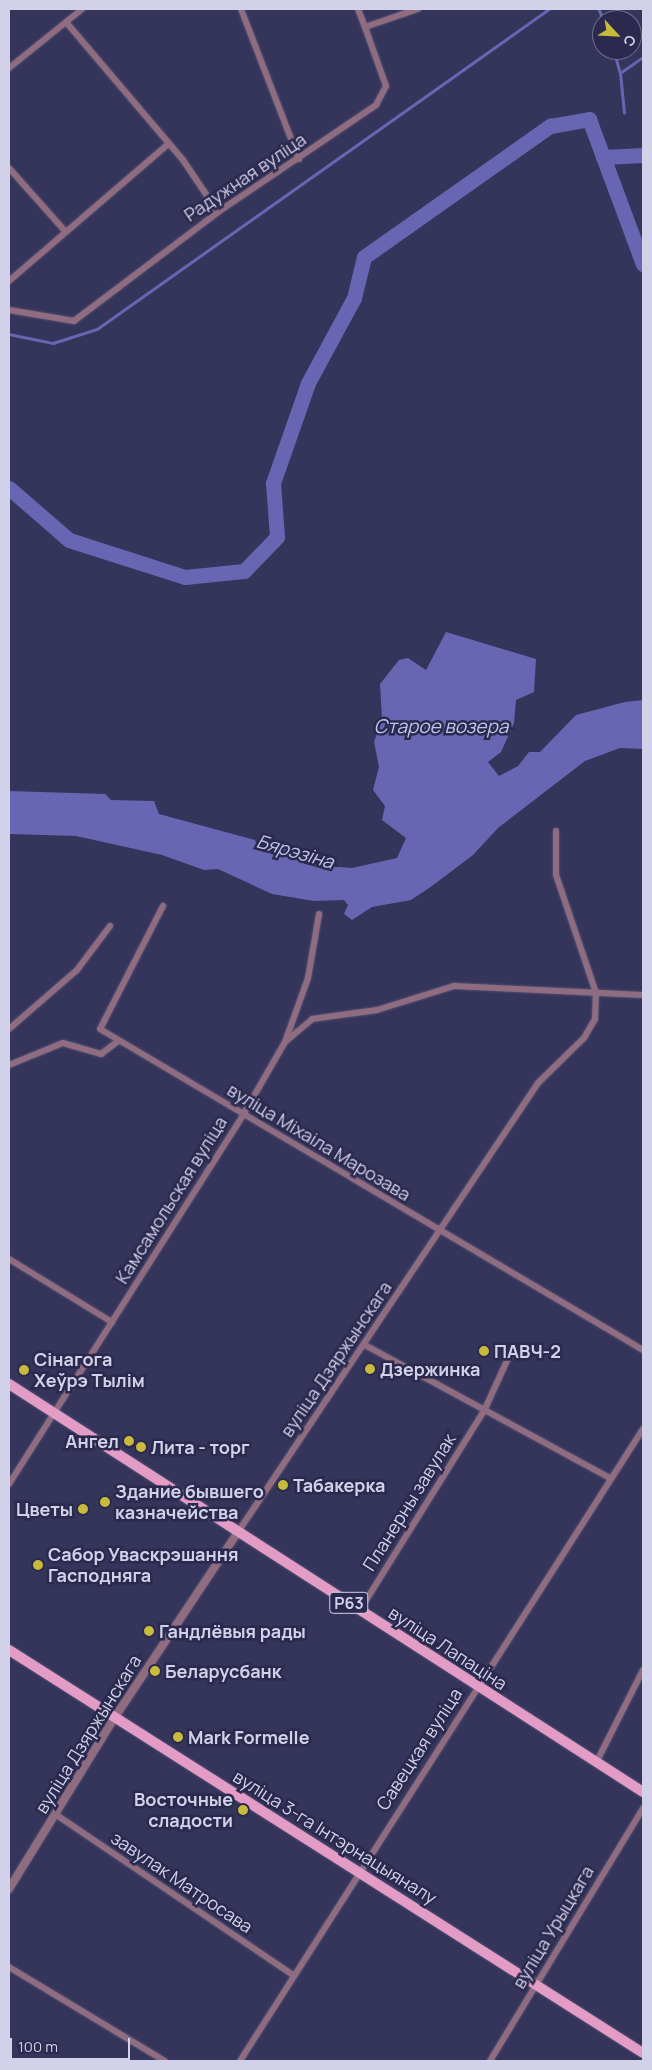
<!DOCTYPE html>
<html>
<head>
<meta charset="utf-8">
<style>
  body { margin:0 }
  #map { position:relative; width:652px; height:2070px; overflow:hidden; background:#35345a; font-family:Manrope,sans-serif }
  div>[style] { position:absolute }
  .water>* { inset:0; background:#6865b3 }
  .stream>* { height:2.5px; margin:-1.25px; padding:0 1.25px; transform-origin:1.25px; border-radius:1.25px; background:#6865b3 }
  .river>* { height:15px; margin:-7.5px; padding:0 7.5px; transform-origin:7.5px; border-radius:7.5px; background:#6865b3 }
  .roads { filter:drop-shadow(0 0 1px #515074) drop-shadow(0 0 1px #515074) }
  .minor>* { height:6px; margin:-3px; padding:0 3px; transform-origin:3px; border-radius:3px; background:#8f6c80 }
  .tertiary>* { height:8px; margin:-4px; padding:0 4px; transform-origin:4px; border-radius:4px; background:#8f6c80 }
  .primary>* { height:10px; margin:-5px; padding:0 5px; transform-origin:5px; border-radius:5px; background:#e39cc6 }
  .dots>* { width:14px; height:14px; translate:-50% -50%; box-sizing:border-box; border:2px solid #2b2a4e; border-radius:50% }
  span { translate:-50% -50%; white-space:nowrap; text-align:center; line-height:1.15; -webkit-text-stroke:5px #2b2a4e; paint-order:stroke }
  .shield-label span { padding:1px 4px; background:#2b2a4e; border:1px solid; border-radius:4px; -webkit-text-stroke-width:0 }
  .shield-label { font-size:16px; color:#d1d2ea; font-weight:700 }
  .street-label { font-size:18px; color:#d1d2ea }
  .poi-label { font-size:18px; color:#d1d2ea; font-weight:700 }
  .left { translate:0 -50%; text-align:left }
  .right { translate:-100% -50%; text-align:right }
  .water-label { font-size:19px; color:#c2c4ee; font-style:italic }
  .frame { position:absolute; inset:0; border:10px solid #d1d2ea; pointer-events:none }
  .north { position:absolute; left:592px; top:10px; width:50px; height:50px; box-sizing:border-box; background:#2b2a4e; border:1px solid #6d6d8c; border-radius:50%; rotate:115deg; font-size:14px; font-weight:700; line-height:20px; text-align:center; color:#d1d2ea }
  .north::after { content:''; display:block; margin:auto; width:18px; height:22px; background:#c8bb3b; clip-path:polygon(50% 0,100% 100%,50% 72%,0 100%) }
  .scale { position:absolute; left:10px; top:2038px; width:120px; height:22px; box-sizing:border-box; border:2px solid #d1d2ea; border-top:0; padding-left:6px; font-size:15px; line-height:18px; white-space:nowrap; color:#d1d2ea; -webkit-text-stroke:4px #2b2a4e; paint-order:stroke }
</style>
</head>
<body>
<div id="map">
  <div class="water">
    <i style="clip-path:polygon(446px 632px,536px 659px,534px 692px,516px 700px,514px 723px,501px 752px,488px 762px,499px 776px,518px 766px,529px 752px,540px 752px,576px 715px,625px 702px,643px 700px,643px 749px,620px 748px,585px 761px,498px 828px,473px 855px,432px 886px,411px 900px,372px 907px,352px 920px,344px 914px,348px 905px,344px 900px,314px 901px,272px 894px,218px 869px,204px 870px,162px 855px,76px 836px,9px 834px,9px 791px,105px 794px,111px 800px,154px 801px,159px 814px,255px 840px,257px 845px,290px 849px,301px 855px,305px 864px,352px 868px,397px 858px,406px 838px,382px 820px,385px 806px,373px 790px,379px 767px,374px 742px,382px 719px,380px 684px,399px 660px,408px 658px,426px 670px)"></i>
  </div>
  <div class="stream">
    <i style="left:599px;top:9px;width:11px;rotate:68deg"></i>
    <i style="left:614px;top:50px;width:24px;rotate:75deg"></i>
    <i style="left:624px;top:113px;width:40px;rotate:-95.7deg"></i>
    <i style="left:620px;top:73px;width:28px;rotate:-35deg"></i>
    <i style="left:9px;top:334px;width:45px;rotate:11.6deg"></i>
    <i style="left:53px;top:343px;width:46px;rotate:-17.7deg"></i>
    <i style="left:97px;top:329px;width:554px;rotate:-35.3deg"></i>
  </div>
  <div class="river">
    <i style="left:603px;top:157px;width:40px;rotate:-2.9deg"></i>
    <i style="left:9px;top:488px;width:79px;rotate:40.9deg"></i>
    <i style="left:69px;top:540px;width:122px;rotate:17.7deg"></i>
    <i style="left:185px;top:577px;width:59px;rotate:-5.8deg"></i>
    <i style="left:244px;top:571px;width:47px;rotate:-45.9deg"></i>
    <i style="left:277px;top:537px;width:54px;rotate:-94.2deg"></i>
    <i style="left:273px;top:483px;width:106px;rotate:-70.7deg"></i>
    <i style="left:308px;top:383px;width:97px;rotate:-61.6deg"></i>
    <i style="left:354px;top:298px;width:42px;rotate:-76.3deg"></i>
    <i style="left:364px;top:257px;width:228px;rotate:-35.2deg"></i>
    <i style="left:550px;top:126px;width:40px;rotate:-10deg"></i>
    <i style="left:589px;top:119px;width:155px;rotate:69.6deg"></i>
  </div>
  <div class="roads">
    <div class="minor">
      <i style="left:241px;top:9px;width:161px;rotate:68.9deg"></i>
      <i style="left:358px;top:9px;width:19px;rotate:69deg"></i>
      <i style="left:66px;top:22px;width:181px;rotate:49.7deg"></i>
      <i style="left:183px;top:160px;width:63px;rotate:56.1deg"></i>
      <i style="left:9px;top:68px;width:94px;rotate:-38.9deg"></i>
      <i style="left:9px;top:168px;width:84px;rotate:48.4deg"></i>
      <i style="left:9px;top:281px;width:208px;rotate:-40.7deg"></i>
      <i style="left:9px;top:310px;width:66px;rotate:9.6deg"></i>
      <i style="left:74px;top:321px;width:181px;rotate:-37.1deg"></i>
      <i style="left:218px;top:212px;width:191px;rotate:-34.1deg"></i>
      <i style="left:376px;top:105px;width:21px;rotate:-62deg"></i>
      <i style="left:386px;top:86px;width:63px;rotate:-109.6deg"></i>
      <i style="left:365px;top:27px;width:56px;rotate:-18.8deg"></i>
      <i style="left:163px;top:906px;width:138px;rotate:117.1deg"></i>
      <i style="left:100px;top:1029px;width:631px;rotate:30.59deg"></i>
      <i style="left:9px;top:1029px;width:90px;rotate:-40.9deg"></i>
      <i style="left:77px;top:970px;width:55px;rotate:-53.1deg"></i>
      <i style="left:285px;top:1042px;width:35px;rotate:-40deg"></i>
      <i style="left:312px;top:1019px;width:66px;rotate:-7.9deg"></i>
      <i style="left:377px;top:1010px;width:81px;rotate:-17.3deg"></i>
      <i style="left:454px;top:986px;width:189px;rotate:2.7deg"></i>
      <i style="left:9px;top:1065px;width:58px;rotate:-22.2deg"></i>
      <i style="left:63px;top:1043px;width:40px;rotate:16deg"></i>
      <i style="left:101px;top:1054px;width:21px;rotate:-37deg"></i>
      <i style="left:9px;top:1259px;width:121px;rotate:31.5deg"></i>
      <i style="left:365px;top:1345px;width:279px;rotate:28.5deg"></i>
      <i style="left:9px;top:1484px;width:437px;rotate:-57.6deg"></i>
      <i style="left:243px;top:1115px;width:84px;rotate:-60.1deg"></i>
      <i style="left:285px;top:1042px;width:68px;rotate:-70.2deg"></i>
      <i style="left:308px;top:978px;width:65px;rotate:-80.2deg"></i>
      <i style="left:238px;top:1532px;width:540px;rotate:-56.25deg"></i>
      <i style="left:538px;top:1083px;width:64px;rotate:-44.4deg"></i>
      <i style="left:584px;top:1038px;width:22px;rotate:-60deg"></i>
      <i style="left:595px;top:1019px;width:26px;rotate:-88deg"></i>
      <i style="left:596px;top:993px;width:125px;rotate:-108.7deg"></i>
      <i style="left:556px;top:875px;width:44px;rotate:-90deg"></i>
      <i style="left:360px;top:1610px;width:234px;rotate:-58.1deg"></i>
      <i style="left:484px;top:1411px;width:63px;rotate:-65.5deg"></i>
      <i style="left:596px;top:1763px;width:104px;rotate:-63.2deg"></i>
      <i style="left:55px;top:1814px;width:287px;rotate:34.1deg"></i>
      <i style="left:9px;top:1967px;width:182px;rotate:31.1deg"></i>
      <i style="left:240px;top:2061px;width:750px;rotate:-57.48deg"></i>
      <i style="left:490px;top:2061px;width:296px;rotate:-58.8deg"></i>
    </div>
    <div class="tertiary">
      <i style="left:9px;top:1889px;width:202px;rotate:-58.4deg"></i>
      <i style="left:115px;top:1717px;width:222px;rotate:-56.4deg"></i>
    </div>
    <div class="primary">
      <i style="left:9px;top:1384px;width:754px;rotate:32.76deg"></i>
      <i style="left:9px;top:1650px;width:751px;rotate:32.44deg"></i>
    </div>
  </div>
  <div class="dots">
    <i style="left:484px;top:1351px;background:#c8bb3b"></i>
    <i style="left:370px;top:1369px;background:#c8bb3b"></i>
    <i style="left:24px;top:1370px;background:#c8bb3b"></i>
    <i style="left:129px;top:1441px;background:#c8bb3b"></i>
    <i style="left:141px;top:1447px;background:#c8bb3b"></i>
    <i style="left:283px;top:1485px;background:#c8bb3b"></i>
    <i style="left:105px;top:1502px;background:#c8bb3b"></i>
    <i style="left:83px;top:1509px;background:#c8bb3b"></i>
    <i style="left:38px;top:1565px;background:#c8bb3b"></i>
    <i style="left:149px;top:1631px;background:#c8bb3b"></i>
    <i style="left:155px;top:1671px;background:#c8bb3b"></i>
    <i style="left:178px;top:1737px;background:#c8bb3b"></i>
    <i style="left:243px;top:1810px;background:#c8bb3b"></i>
  </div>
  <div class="shield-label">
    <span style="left:349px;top:1603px">Р63</span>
  </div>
  <div class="street-label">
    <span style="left:245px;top:177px;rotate:-34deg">Радужная вуліца</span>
    <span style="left:319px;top:1142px;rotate:31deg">вуліца Міхаіла Марозава</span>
    <span style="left:171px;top:1200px;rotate:-58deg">Камсамольская вуліца</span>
    <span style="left:336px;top:1359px;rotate:-56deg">вуліца Дзяржынскага</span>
    <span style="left:409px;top:1502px;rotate:-58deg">Планерны завулак</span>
    <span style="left:448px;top:1648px;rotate:33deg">вуліца Лапаціна</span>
    <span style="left:88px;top:1734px;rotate:-58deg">вуліца Дзяржынскага</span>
    <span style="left:419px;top:1749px;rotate:-57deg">Савецкая вуліца</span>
    <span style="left:335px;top:1837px;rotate:32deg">вуліца 3-га Інтэрнацыяналу</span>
    <span style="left:182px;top:1882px;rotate:34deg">завулак Матросава</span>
    <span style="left:553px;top:1927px;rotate:-59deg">вуліца Урыцкага</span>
  </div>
  <div class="poi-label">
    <span class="left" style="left:494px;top:1351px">ПАВЧ-2</span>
    <span class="left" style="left:34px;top:1370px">Сінагога<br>Хеўрэ Тылім</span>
    <span class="left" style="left:380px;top:1369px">Дзержинка</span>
    <span class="right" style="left:119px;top:1441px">Ангел</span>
    <span class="left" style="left:151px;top:1447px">Лита - торг</span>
    <span class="left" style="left:293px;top:1485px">Табакерка</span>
    <span class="left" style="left:115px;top:1502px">Здание бывшего<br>казначейства</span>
    <span class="right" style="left:73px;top:1509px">Цветы</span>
    <span class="left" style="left:48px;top:1565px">Сабор Уваскрэшання<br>Гасподняга</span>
    <span class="left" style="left:159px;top:1631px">Гандлёвыя рады</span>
    <span class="left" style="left:165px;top:1671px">Беларусбанк</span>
    <span class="left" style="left:188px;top:1737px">Mark Formelle</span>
    <span class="right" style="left:233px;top:1810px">Восточные<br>сладости</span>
  </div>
  <div class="water-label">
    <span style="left:441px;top:727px">Старое возера</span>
    <span style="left:295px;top:852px;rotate:16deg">Бярэзіна</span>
  </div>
  <div class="frame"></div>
  <div class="north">С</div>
  <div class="scale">100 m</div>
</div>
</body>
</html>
